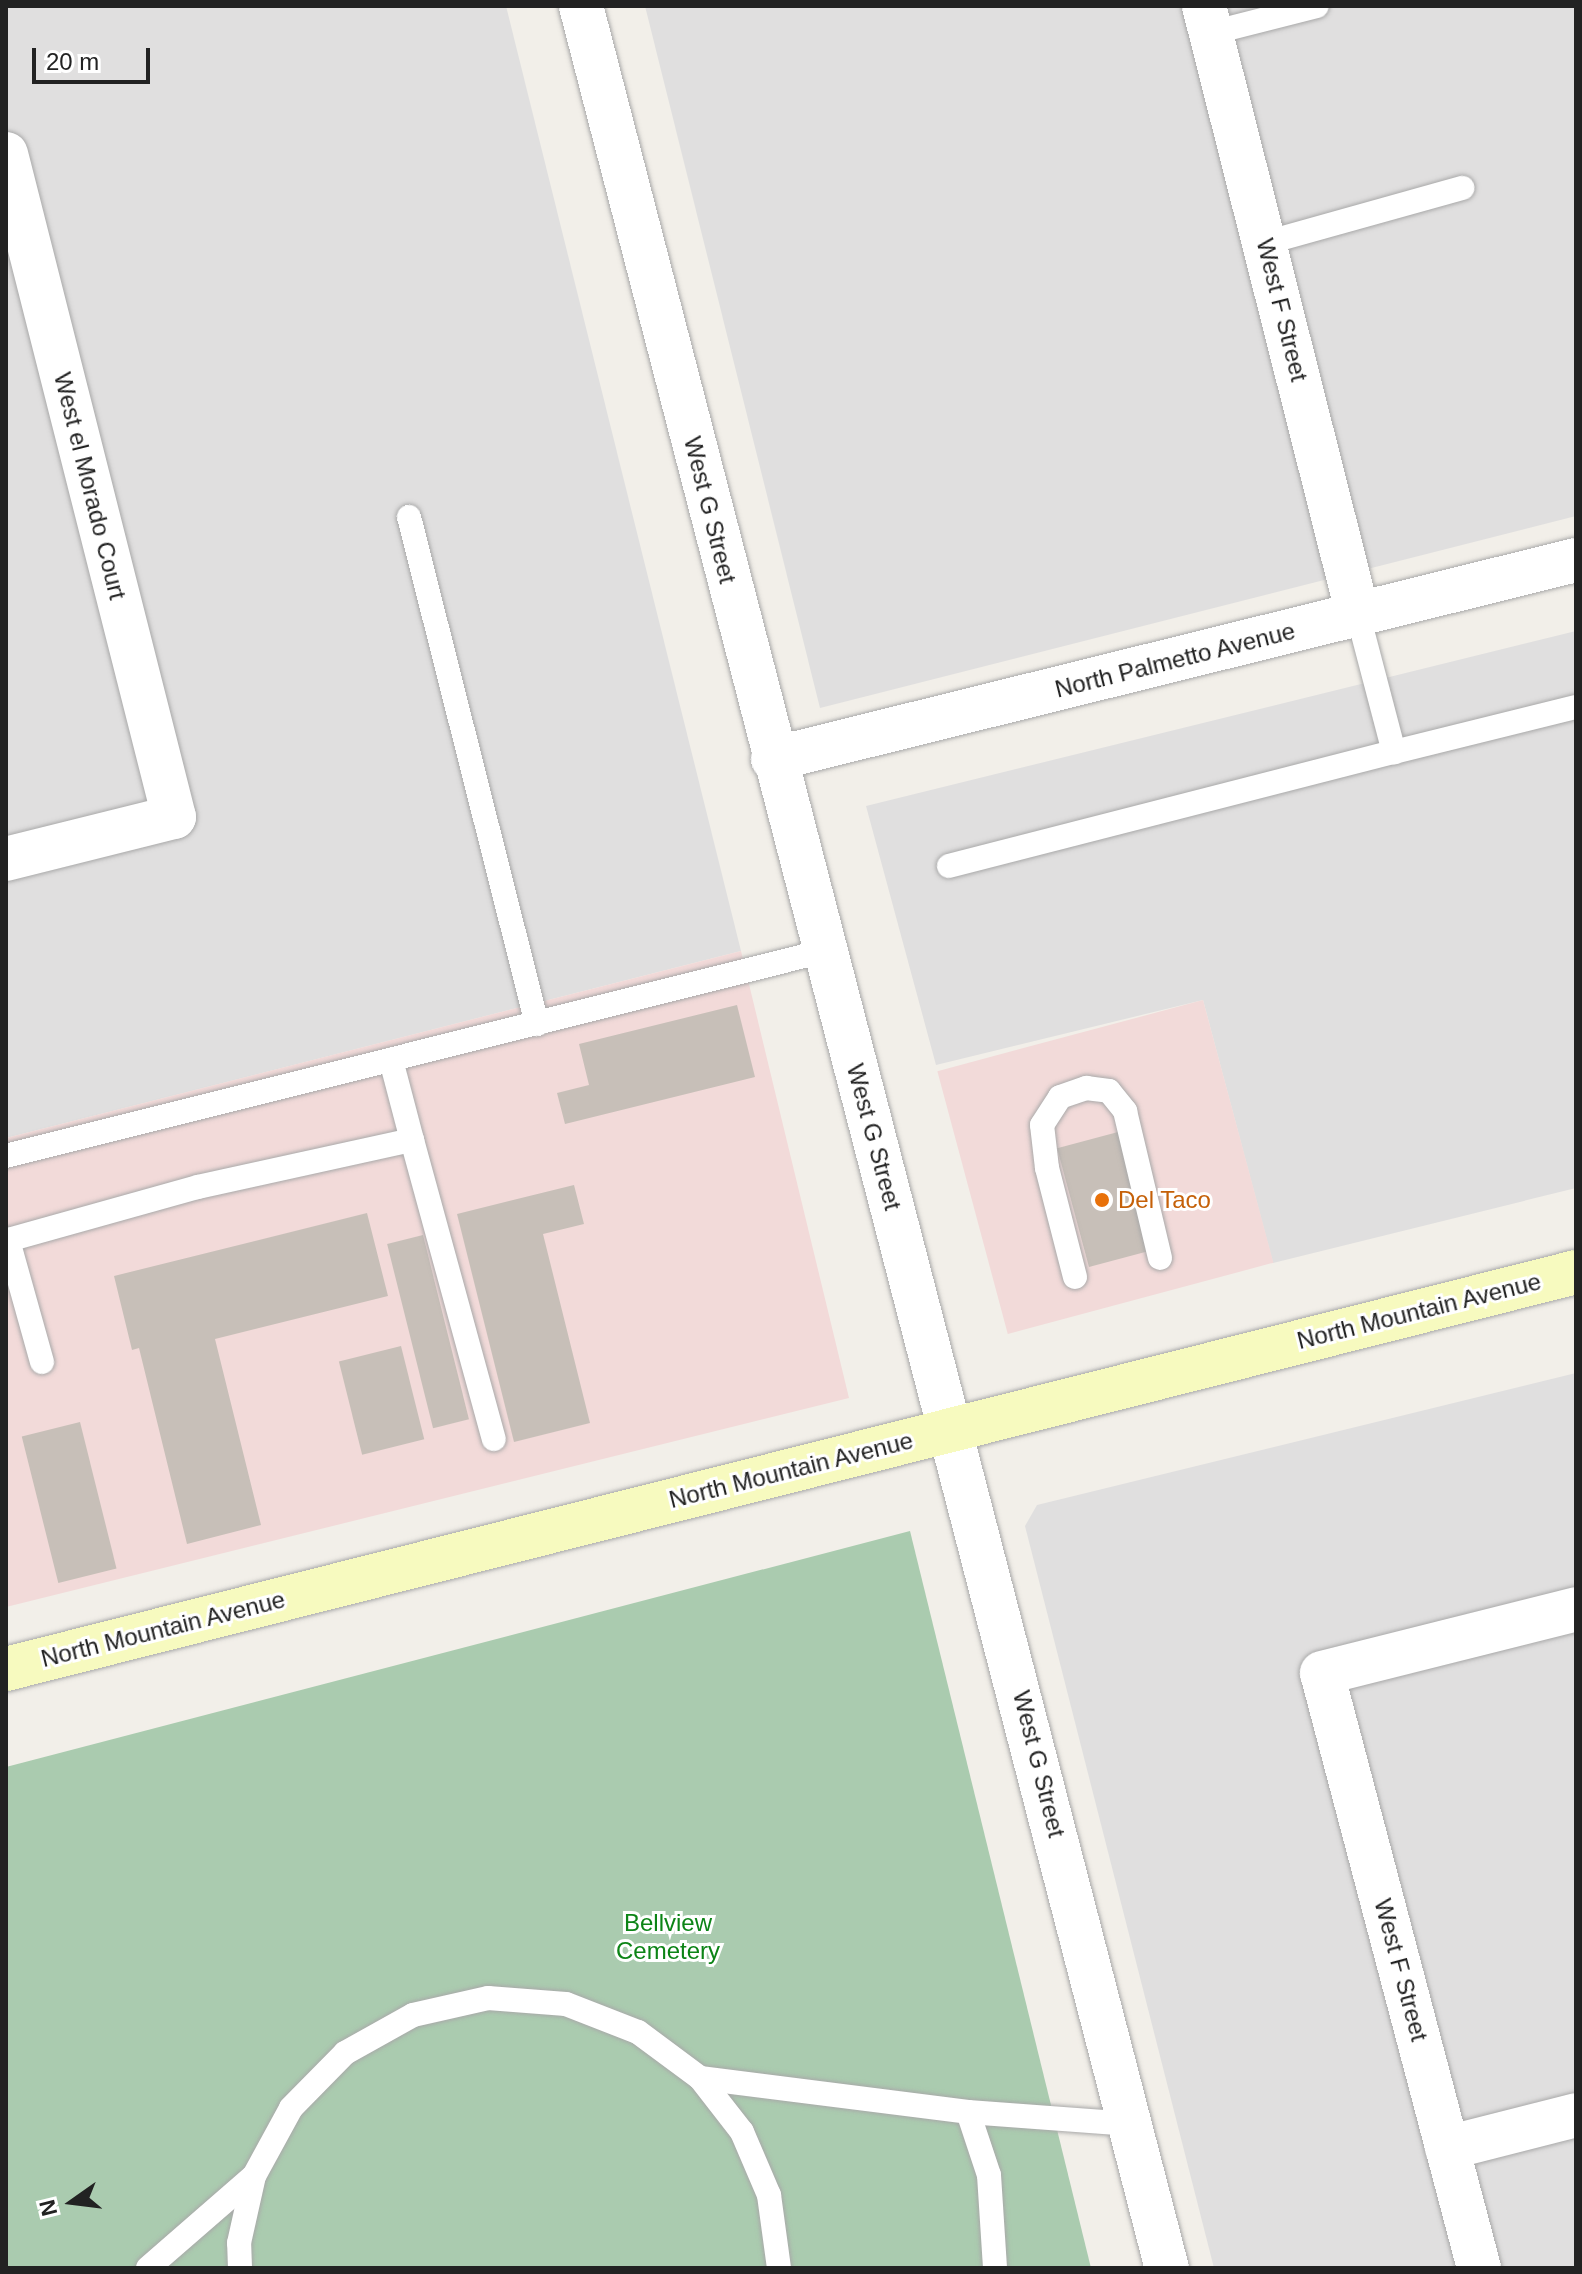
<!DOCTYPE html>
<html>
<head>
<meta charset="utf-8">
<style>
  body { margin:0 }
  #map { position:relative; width:1582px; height:2274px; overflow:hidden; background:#f2efe9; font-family:Arial,sans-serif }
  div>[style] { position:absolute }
  .residential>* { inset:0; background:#e0dfdf }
  .commercial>* { inset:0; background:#f2dad9; transform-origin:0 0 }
  .cemetery>* { inset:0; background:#aacbaf }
  .building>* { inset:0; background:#c7bfb8; transform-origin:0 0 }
  .roads { filter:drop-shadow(0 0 2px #a9a9a9) drop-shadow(0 0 2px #a9a9a9) }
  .service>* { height:24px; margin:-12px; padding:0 12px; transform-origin:12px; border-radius:12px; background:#fff }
  .minor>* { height:44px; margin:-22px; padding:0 22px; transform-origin:22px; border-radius:22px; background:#fff }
  .tertiary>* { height:44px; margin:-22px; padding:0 22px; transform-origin:22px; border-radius:22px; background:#fff }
  .secondary>* { height:44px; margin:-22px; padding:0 22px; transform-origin:22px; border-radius:22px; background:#f7fabf }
  .dots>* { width:22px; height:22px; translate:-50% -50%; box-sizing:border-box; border:4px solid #fff; border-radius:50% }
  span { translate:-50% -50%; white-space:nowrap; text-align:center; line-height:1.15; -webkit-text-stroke:6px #fff; paint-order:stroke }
  .street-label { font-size:24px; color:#222 }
  .food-label { font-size:24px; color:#c56008 }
  .left { translate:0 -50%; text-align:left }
  .park-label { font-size:24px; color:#0c8416 }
  .frame { position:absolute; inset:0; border:8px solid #222; pointer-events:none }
  .north { position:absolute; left:32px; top:2162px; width:80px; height:80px; -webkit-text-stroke:6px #fff; paint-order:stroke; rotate:256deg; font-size:22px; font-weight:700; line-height:32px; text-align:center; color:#222 }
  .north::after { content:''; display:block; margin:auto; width:28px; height:36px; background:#222; clip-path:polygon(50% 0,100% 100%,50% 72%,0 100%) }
  .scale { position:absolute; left:32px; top:48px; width:118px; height:36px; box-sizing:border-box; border:4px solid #222; border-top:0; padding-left:10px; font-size:24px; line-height:28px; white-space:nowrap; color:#222; -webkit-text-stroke:6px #fff; paint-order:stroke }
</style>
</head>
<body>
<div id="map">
  <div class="residential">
    <i style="clip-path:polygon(6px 6px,506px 6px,741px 951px,6px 1138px)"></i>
    <i style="clip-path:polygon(645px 6px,1576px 6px,1576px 516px,820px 708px)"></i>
    <i style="clip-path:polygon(1576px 631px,1576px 1188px,1273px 1263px,1203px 1000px,936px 1065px,866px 806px)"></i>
    <i style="clip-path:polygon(1576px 1373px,1576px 2268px,1214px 2268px,1025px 1526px,1037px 1505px)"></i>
  </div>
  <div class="commercial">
    <i style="clip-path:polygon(741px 951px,849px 1398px,6px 1607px,6px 1138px)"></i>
    <i style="left:1203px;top:1000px;width:272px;height:275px;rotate:75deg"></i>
  </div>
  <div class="cemetery">
    <i style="clip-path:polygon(910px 1531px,1091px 2268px,6px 2268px,6px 1767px)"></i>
  </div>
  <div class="building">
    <i style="clip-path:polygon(737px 1005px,755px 1077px,565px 1124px,557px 1093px,589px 1085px,579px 1044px)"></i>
    <i style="left:1118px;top:1132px;width:123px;height:63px;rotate:75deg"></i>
    <i style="clip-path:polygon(574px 1185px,584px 1224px,543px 1234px,590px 1423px,514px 1442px,457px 1214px)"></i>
    <i style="clip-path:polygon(367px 1213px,388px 1296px,215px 1339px,261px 1525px,187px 1544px,139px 1348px,132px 1350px,114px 1276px)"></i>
    <i style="left:423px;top:1235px;width:190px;height:37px;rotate:76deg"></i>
    <i style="left:401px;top:1346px;width:96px;height:64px;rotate:76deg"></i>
    <i style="left:80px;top:1422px;width:151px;height:60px;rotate:76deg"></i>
  </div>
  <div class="roads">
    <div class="service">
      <i style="left:1211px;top:33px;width:109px;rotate:-14.3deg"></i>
      <i style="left:1265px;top:243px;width:205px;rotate:-15.6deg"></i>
      <i style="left:409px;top:517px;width:523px;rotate:75.83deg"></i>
      <i style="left:1358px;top:615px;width:142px;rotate:75.3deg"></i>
      <i style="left:1394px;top:752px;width:187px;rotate:-13.9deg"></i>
      <i style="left:949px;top:866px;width:459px;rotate:-14.4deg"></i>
      <i style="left:412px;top:1140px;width:310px;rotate:74.7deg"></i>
      <i style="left:6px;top:1156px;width:843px;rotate:-14.07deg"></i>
      <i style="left:1075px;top:1277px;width:113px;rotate:-104.4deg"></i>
      <i style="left:1047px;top:1168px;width:43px;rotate:-96.6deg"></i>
      <i style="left:1042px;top:1125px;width:33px;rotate:-57deg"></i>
      <i style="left:1060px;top:1097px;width:28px;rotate:-19deg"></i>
      <i style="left:1086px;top:1088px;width:23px;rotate:7deg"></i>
      <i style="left:1109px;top:1091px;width:26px;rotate:51deg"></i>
      <i style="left:1125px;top:1111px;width:151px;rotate:76.6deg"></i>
      <i style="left:42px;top:1362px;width:127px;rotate:-105.6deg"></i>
      <i style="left:8px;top:1240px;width:197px;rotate:-15.6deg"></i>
      <i style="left:198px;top:1187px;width:219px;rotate:-12.4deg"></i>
      <i style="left:412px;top:1140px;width:83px;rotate:-104.7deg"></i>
      <i style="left:700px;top:2078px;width:270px;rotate:7.2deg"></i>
      <i style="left:968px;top:2112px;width:163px;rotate:4.2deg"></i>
      <i style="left:968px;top:2112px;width:66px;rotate:71.6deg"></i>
      <i style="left:989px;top:2175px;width:93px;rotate:86.3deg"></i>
      <i style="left:148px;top:2268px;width:140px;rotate:-41deg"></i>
      <i style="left:240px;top:2268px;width:25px;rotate:-92deg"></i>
      <i style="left:239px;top:2243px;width:69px;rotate:-77.4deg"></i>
      <i style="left:254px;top:2176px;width:77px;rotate:-61.4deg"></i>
      <i style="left:291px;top:2108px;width:77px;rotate:-45.5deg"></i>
      <i style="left:345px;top:2053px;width:78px;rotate:-29.2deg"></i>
      <i style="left:413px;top:2015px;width:77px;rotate:-12.8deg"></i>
      <i style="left:488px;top:1998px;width:78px;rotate:4.4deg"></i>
      <i style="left:566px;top:2004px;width:77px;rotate:21.3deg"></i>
      <i style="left:638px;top:2032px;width:77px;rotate:36.6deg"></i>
      <i style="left:700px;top:2078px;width:68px;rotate:52.1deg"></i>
      <i style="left:742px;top:2132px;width:69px;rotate:66.8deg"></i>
      <i style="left:769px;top:2195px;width:74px;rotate:82.2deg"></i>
    </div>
    <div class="minor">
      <i style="left:1204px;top:6px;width:628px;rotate:75.81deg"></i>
      <i style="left:6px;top:154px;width:684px;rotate:75.78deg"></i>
      <i style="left:174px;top:817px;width:173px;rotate:166deg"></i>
      <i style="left:773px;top:759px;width:827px;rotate:-13.92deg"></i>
      <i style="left:1447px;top:2148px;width:133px;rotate:-14.3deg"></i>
      <i style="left:1479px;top:2268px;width:615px;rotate:-104.78deg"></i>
      <i style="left:1322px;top:1673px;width:262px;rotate:-14.1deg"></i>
    </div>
    <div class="tertiary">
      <i style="left:581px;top:6px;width:2337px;rotate:75.48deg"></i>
    </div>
    <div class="secondary">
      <i style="left:6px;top:1669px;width:1619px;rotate:-14.19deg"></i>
    </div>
  </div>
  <div class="dots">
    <i style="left:1102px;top:1200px;background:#e8710a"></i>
  </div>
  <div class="street-label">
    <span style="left:1282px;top:310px;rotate:76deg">West F Street</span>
    <span style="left:90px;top:486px;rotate:76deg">West el Morado Court</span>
    <span style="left:710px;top:510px;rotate:76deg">West G Street</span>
    <span style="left:1175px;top:660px;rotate:-14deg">North Palmetto Avenue</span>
    <span style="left:874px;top:1137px;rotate:75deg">West G Street</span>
    <span style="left:1419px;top:1311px;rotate:-14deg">North Mountain Avenue</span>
    <span style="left:791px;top:1470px;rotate:-14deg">North Mountain Avenue</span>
    <span style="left:163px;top:1629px;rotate:-14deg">North Mountain Avenue</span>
    <span style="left:1039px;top:1764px;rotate:76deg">West G Street</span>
    <span style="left:1401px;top:1970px;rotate:75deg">West F Street</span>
  </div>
  <div class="food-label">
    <span class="left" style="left:1118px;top:1200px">Del Taco</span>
  </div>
  <div class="park-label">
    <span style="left:668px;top:1937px">Bellview<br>Cemetery</span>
  </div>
  <div class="frame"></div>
  <div class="north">N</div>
  <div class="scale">20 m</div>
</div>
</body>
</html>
